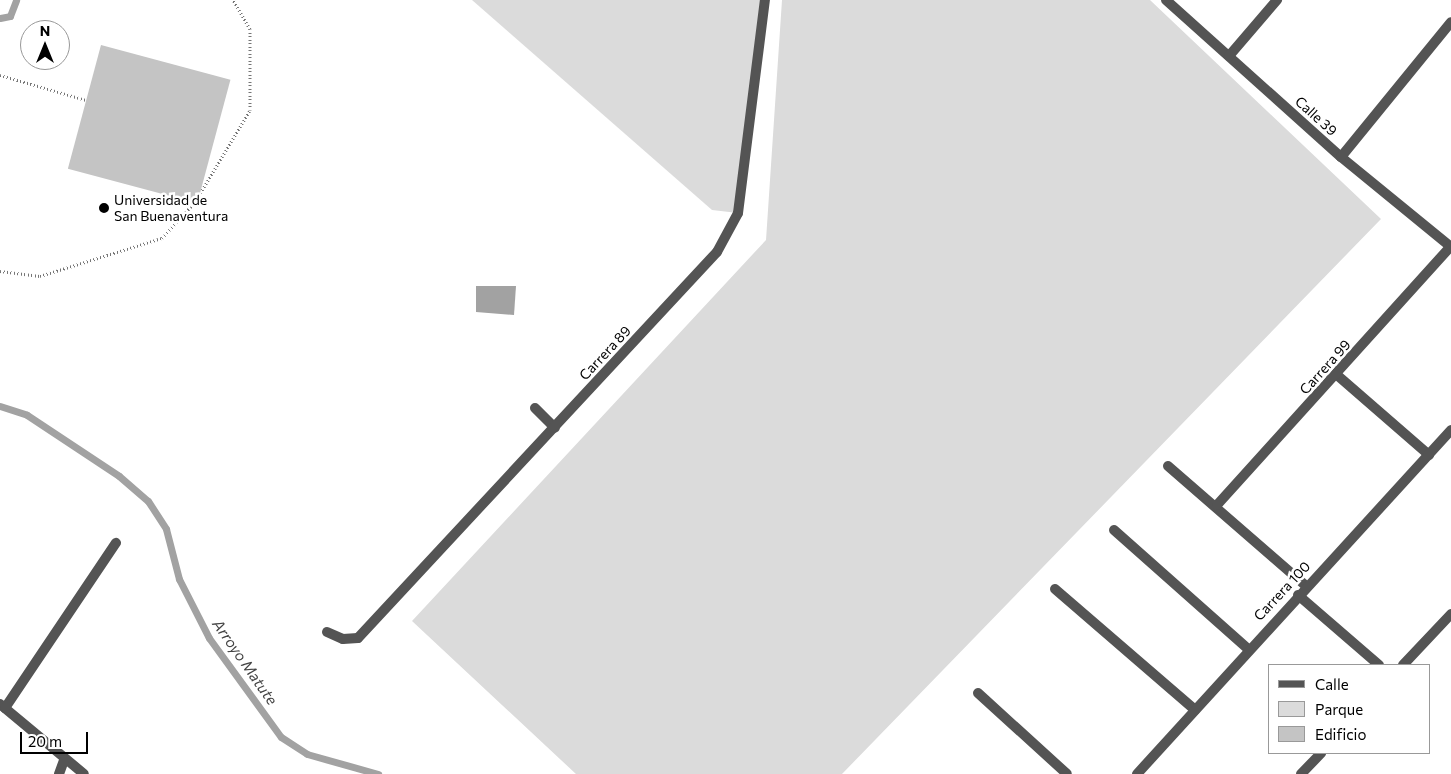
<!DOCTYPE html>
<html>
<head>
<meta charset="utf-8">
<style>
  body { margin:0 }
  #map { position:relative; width:1451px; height:774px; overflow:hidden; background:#fff; font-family:Commissioner,sans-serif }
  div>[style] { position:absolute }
  .green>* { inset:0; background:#dbdbdb }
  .water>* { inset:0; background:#a2a2a2 }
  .stream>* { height:7px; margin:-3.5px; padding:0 3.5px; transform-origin:3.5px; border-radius:3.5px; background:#a2a2a2 }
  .building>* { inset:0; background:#c4c4c4; transform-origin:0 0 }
  .path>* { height:3px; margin-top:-1.5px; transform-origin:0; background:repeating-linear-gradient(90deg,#767676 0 1px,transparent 0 3.5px) }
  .lane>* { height:10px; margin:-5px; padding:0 5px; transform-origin:5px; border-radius:5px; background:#545454 }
  .street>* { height:10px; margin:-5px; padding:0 5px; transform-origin:5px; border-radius:5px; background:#545454 }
  .dots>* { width:14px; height:14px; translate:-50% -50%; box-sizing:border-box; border:2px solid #fff; border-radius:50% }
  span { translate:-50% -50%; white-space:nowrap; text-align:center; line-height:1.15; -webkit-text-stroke:5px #fff; paint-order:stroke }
  .street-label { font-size:14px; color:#000 }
  .poi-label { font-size:14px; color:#000 }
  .left { translate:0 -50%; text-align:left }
  .water-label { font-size:15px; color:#434343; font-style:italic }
  .legend { position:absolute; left:1268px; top:664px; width:162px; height:90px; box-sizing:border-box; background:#fff; border:1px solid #999; margin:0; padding:6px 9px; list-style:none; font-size:15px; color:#000 }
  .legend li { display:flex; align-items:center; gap:10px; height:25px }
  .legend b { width:25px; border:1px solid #999 }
  .north { position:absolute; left:20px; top:20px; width:50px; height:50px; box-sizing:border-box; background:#fff; border:1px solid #999; border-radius:50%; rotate:0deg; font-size:14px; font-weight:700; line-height:20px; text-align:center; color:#000 }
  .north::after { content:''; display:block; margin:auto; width:18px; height:22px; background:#000; clip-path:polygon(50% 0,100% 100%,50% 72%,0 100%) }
  .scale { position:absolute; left:20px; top:732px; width:68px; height:22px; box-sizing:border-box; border:2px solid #000; border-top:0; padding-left:6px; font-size:15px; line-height:18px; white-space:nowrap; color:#000; -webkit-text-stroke:4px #fff; paint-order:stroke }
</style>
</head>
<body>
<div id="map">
  <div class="green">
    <i style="clip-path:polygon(472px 0,765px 0,738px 213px,712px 210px)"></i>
    <i style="clip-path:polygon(782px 0,1150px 0,1381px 219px,842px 774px,576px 774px,412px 621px,766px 240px)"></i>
  </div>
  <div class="water">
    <i style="clip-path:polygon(476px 286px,516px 286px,514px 315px,476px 312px)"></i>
  </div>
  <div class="stream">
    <i style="left:0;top:18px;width:10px;rotate:-11deg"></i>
    <i style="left:10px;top:16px;width:17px;rotate:-69deg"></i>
    <i style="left:0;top:406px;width:28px;rotate:18deg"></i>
    <i style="left:27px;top:415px;width:110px;rotate:33.5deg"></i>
    <i style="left:119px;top:476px;width:38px;rotate:41deg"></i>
    <i style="left:148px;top:501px;width:33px;rotate:57deg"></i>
    <i style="left:166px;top:529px;width:52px;rotate:75.4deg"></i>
    <i style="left:179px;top:579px;width:66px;rotate:63deg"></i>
    <i style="left:209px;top:638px;width:122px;rotate:54deg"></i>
    <i style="left:281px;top:737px;width:31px;rotate:33deg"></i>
    <i style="left:307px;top:754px;width:74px;rotate:15.7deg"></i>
  </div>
  <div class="building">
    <i style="left:101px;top:45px;width:134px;height:128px;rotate:15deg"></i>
  </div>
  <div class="path">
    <i style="left:0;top:75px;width:90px;rotate:16.2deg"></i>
    <i style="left:0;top:271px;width:40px;rotate:7.1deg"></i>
    <i style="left:40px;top:276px;width:128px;rotate:-17.3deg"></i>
    <i style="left:162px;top:238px;width:49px;rotate:-47.5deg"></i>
    <i style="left:195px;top:202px;width:107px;rotate:-59.1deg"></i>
    <i style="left:250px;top:110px;width:81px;rotate:-90deg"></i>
    <i style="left:250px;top:29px;width:34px;rotate:-120deg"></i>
  </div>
  <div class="lane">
    <i style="left:535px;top:408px;width:28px;rotate:45deg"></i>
  </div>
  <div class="street">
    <i style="left:1166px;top:0;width:235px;rotate:41.9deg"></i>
    <i style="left:1341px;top:157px;width:142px;rotate:39.3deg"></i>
    <i style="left:1229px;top:56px;width:74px;rotate:-49.4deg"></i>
    <i style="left:1341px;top:157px;width:174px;rotate:-50.8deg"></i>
    <i style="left:1337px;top:375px;width:122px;rotate:41deg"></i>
    <i style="left:1168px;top:466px;width:183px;rotate:41deg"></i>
    <i style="left:1217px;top:505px;width:349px;rotate:-47.9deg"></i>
    <i style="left:1114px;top:530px;width:179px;rotate:41.6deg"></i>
    <i style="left:1055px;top:589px;width:185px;rotate:40.8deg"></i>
    <i style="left:1298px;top:595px;width:107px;rotate:40.8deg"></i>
    <i style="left:327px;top:632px;width:17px;rotate:24deg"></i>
    <i style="left:343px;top:639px;width:15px;rotate:-4deg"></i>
    <i style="left:358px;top:638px;width:527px;rotate:-47.08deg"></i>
    <i style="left:717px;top:252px;width:44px;rotate:-61.7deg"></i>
    <i style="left:738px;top:213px;width:215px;rotate:-82.8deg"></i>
    <i style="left:1403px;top:665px;width:70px;rotate:-46.7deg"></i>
    <i style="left:978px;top:693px;width:120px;rotate:42.3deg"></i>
    <i style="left:0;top:704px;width:109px;rotate:39.8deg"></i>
    <i style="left:5px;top:708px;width:199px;rotate:-56.1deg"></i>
    <i style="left:59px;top:774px;width:15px;rotate:-70deg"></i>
    <i style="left:1137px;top:774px;width:466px;rotate:-47.6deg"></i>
    <i style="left:1301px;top:774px;width:29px;rotate:-46deg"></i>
  </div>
  <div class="dots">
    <i style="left:104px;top:208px;background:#000"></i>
  </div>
  <div class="street-label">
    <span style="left:1316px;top:116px;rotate:42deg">Calle 39</span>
    <span style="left:605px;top:353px;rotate:-47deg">Carrera 89</span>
    <span style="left:1325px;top:367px;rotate:-48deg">Carrera 99</span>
    <span style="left:1282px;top:591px;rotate:-47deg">Carrera 100</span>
  </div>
  <div class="poi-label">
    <span class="left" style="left:114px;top:208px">Universidad de<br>San Buenaventura</span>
  </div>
  <div class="water-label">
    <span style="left:245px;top:662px;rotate:55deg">Arroyo Matute</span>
  </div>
  <ul class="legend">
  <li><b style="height:6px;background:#545454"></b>Calle</li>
  <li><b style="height:14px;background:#dbdbdb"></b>Parque</li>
  <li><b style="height:14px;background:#c4c4c4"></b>Edificio</li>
  </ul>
  <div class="north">N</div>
  <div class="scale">20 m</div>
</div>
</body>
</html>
